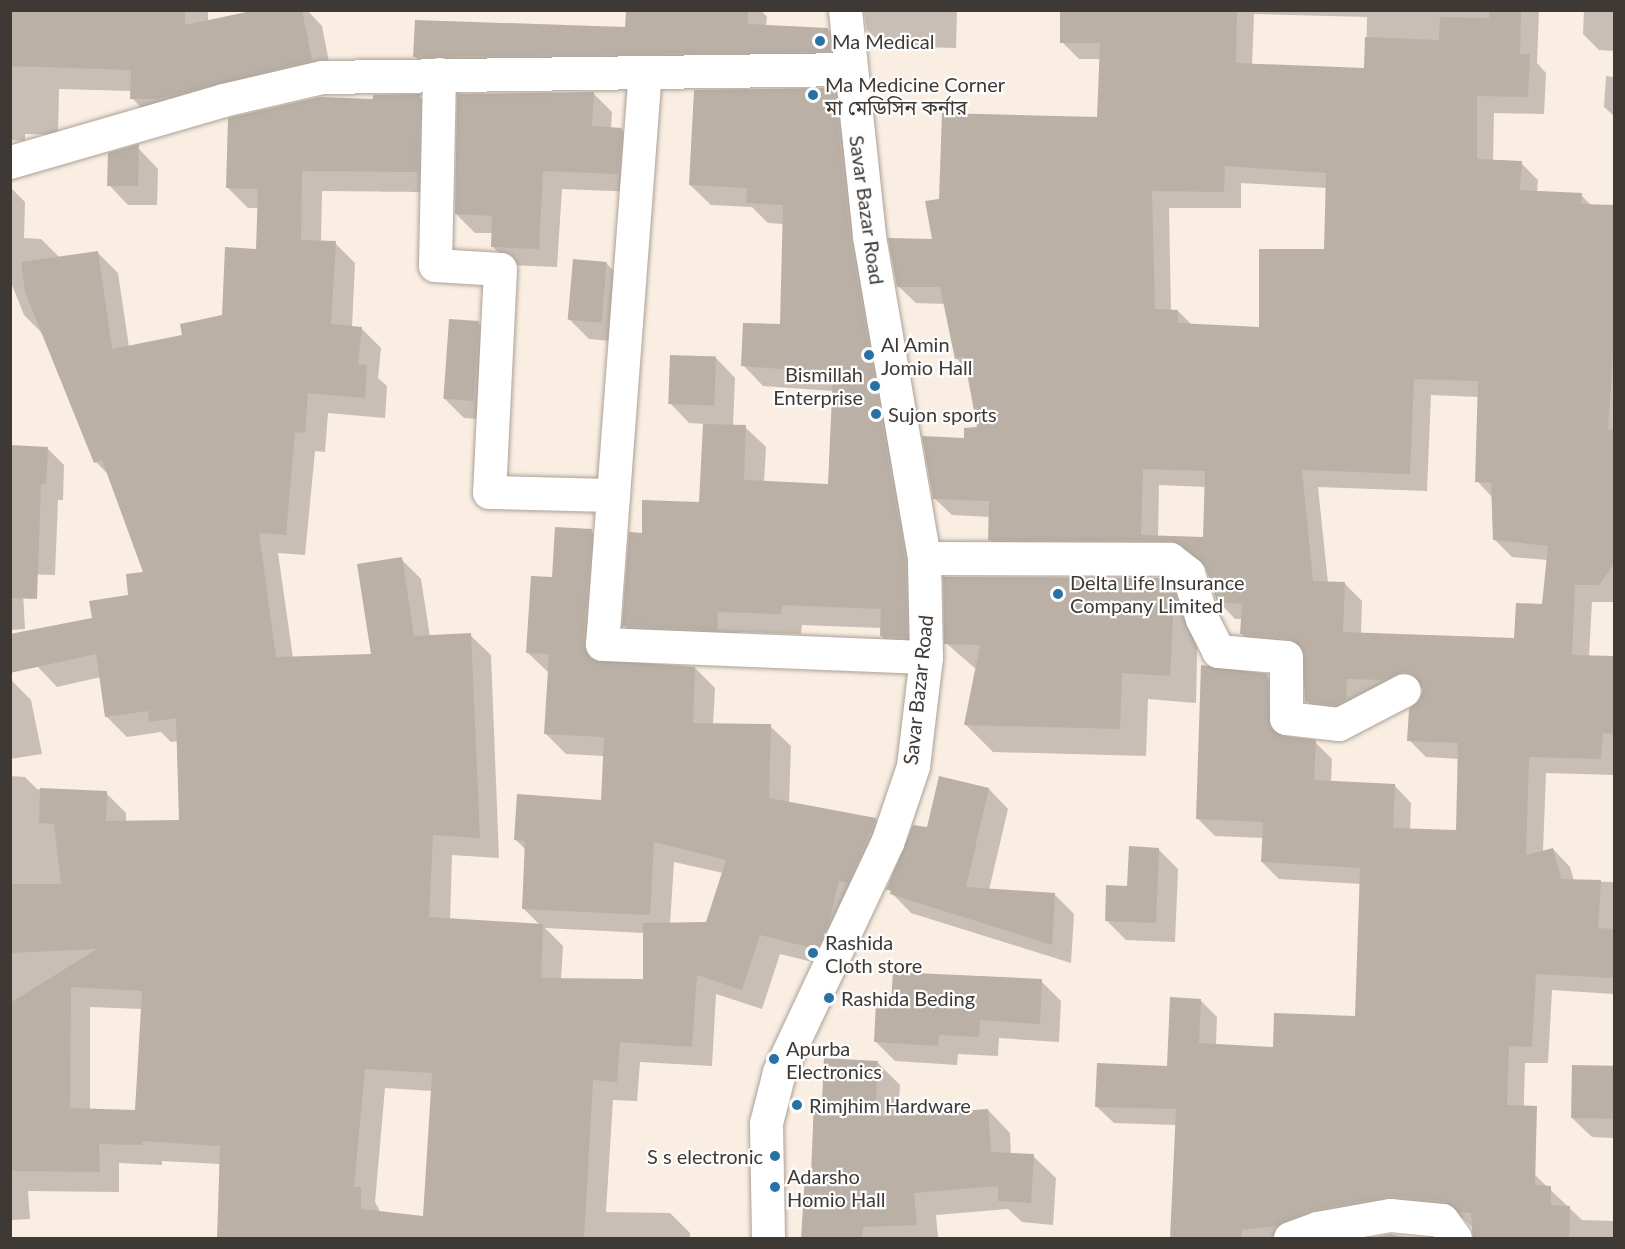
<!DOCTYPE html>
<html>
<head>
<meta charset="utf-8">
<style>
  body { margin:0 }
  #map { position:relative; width:1625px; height:1249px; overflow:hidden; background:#faeee3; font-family:Lato,"Noto Sans Bengali",sans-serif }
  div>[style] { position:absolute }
  .shadow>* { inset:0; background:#0003 }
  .building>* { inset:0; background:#bbb0a6; transform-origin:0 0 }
  .roads { filter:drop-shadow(0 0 2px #aca096) drop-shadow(0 0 2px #aca096) }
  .minor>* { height:33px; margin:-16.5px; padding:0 16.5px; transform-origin:16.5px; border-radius:16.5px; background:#fff }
  .dots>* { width:16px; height:16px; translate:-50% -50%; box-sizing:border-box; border:3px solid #fdfdfd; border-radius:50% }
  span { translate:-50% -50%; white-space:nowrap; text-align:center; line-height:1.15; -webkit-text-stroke:4.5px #fdfdfd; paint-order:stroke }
  .poi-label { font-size:20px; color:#3e3935 }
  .left { translate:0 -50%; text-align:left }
  .right { translate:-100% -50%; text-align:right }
  .street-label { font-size:20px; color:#3e3935 }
  .frame { position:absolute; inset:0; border:12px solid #3e3935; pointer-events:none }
</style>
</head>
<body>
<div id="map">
  <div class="shadow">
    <i style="clip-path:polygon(10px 10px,208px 10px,208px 22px,264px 10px,307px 10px,322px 26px,333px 83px,154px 121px,132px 98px,132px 91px,59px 89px,58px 135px,25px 134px,25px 141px,10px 140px)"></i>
    <i style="clip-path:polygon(627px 10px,761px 10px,767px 17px,766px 27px,827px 29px,846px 48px,848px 68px,433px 75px,414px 56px,626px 29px)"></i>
    <i style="clip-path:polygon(864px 10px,957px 10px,956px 48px,884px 46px,867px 30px)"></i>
    <i style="clip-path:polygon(evenodd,1062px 10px,1539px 10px,1537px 63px,1546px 73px,1544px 114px,1494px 113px,1493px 162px,1521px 163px,1538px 180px,1537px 193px,1581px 195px,1592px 206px,1614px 206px,1614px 602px,1592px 602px,1589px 657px,1614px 658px,1614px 775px,1546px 773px,1543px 852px,1553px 849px,1570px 867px,1574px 881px,1614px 882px,1614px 994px,1552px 990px,1548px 1063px,1525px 1063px,1523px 1133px,1535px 1175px,1582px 1220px,1614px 1221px,1614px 1238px,1473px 1238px,1472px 1227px,1463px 1218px,1410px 1213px,1299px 1238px,1171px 1238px,1176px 1125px,1114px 1123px,1096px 1106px,1169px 1068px,1200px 1000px,1217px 1017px,1216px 1045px,1274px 1048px,1356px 1017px,1361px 884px,1279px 879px,1262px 862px,1264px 838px,1215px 836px,1197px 818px,1267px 676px,1284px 693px,1286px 738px,1315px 742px,1332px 759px,1331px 782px,1394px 785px,1411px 803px,1410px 830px,1458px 831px,1459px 759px,1426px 757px,1409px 740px,1423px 688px,1324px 718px,1306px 701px,1304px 655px,1259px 651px,1242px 634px,1242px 619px,1235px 619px,1218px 601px,1205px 567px,1189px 557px,1006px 556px,989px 539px,990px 517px,952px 515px,934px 498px,966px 439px,979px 429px,968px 370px,956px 358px,945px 304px,916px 303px,898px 286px,934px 241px,941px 200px,1098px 119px,1101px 59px,1079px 59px,1062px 42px,1062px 10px,1254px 14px,1367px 17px,1366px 69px,1252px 66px,1254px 14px,1062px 10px,1241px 183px,1327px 188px,1325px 250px,1261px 329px,1192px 325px,1178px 311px,1171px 311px,1169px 208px,1241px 208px,1241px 183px,1062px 10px,1431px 395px,1479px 397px,1477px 481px,1493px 498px,1495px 540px,1512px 557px,1548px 560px,1543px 606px,1516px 639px,1361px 634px,1362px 601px,1345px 584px,1328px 583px,1318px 487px,1427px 491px,1431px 395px,1062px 10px,1159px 485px,1206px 487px,1204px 539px,1158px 537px,1159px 485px)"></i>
    <i style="clip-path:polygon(1584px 10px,1614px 10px,1614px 51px,1599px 50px,1583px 34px)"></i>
    <i style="clip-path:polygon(1606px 76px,1614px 77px,1614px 116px,1604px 107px)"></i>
    <i style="clip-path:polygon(834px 90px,854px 110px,927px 657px,902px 656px,881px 636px,881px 628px,802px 625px,801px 634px,738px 632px,737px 650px,644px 646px,624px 625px,643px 534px,700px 504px,705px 424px,689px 423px,670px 403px,716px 358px,735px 378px,733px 426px,745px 427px,766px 447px,764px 482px,829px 485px,833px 391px,763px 386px,743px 365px,782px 326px,784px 224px,768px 223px,752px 207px,711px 205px,690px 185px)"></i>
    <i style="clip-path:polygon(593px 93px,612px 112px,611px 128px,621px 129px,640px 148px,637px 192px,562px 189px,557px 267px,511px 265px,492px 246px,493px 233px,475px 233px,456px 214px)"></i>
    <i style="clip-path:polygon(evenodd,419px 96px,439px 116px,438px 192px,322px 191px,321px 242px,335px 243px,355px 263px,352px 327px,361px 328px,381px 348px,378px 378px,387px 386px,385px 418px,328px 413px,325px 452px,315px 451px,305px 555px,278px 553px,293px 658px,373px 655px,401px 559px,421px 579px,430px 637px,470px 635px,491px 655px,499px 858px,452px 855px,450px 920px,541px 926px,523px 908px,526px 850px,516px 840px,602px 802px,605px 756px,566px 754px,545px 733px,549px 673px,527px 652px,553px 579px,591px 531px,611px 551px,603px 662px,695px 668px,715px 688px,713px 725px,770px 726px,791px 746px,789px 804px,875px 819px,895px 839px,837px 968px,780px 954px,762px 1009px,716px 994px,712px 1066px,640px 1062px,637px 1101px,613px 1100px,606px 1212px,670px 1213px,690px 1233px,690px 1238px,218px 1238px,221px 1164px,162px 1161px,162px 1165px,119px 1163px,119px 1192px,28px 1191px,30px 1219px,10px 1220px,10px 776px,25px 777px,37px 789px,106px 793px,126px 813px,126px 822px,180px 822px,178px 741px,171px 742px,161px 732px,127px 737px,107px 717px,101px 677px,57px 687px,37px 666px,93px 619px,130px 596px,145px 573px,110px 476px,96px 462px,45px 336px,24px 315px,12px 285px,10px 327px,10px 187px,25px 202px,24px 238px,41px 239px,60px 258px,98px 253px,118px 273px,129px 347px,184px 336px,223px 316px,257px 250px,259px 208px,248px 208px,228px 188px,375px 100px,419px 96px,674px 862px,723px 873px,707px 923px,670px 924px,674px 862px,419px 96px,545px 928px,645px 933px,644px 980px,561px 980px,563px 946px,545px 928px,419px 96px,90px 1007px,142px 1009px,136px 1111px,90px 1110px,90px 1007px,419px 96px,385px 1088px,432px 1091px,424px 1217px,381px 1213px,375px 1202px,385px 1088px)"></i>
    <i style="clip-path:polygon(139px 149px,158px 169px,157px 205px,128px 205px,109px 185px)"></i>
    <i style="clip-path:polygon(607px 264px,626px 284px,621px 342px,589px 339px,570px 320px)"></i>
    <i style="clip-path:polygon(478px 323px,498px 342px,494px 420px,464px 418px,444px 398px)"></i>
    <i style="clip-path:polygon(47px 448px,64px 465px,63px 500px,58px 500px,55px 575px,22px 574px,25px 629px,10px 630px,10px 462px)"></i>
    <i style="clip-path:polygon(1171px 585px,1198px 613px,1196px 703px,1148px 699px,1146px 756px,993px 752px,966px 725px,977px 670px,946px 643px)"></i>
    <i style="clip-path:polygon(10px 679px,31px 700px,42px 754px,10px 759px)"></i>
    <i style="clip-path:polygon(989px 789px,1008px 809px,989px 890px,1054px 894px,1074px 914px,1071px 963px,911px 913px,888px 889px,928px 829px)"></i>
    <i style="clip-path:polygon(1159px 850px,1178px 869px,1175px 942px,1126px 940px,1106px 920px)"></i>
    <i style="clip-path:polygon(1041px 981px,1061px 1001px,1059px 1042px,999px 1038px,998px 1056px,958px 1054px,957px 1065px,895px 1061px,876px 1042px,892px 1005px)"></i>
    <i style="clip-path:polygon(878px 1063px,900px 1085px,898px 1117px,988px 1110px,1010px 1133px,1011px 1155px,1033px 1156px,1056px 1178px,1053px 1225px,1022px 1222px,1008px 1209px,936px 1215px,938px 1238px,812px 1238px,812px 1176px,823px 1102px)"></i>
    <i style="clip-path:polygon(1574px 1067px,1614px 1068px,1614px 1138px,1592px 1137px,1572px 1118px)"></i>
    <i style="clip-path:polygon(1391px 1235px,1423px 1238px,1377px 1238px)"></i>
  </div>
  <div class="building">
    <i style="clip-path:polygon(12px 10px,185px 10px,185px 25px,256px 10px,302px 10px,312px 60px,158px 99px,130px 99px,131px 70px,11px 66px)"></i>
    <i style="clip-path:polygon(626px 10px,748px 10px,748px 24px,828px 28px,830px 51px,413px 57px,415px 20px,625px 27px)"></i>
    <i style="clip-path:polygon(evenodd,1060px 10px,1237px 10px,1236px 63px,1364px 68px,1365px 37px,1439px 40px,1440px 17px,1489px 18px,1490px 10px,1521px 10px,1520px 54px,1530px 54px,1528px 97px,1477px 96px,1477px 159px,1522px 161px,1520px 190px,1582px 193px,1581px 204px,1614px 205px,1614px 341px,1608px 429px,1614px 430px,1614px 564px,1599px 585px,1575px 585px,1572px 655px,1614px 656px,1614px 734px,1603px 733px,1601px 759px,1529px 757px,1526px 855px,1553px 848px,1561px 879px,1601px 880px,1598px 928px,1614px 929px,1614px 978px,1536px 974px,1532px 1047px,1509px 1046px,1507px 1105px,1537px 1106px,1535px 1185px,1551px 1186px,1551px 1205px,1570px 1206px,1569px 1239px,1473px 1238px,1471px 1213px,1460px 1212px,1444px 1201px,1391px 1196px,1311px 1210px,1276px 1226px,1242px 1230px,1242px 1239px,1170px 1239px,1176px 1109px,1095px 1107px,1097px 1063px,1167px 1066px,1170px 997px,1201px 999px,1199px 1043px,1273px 1047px,1274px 1013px,1355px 1016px,1360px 868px,1261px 862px,1263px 822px,1196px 819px,1201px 665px,1267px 674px,1270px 727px,1283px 736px,1316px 740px,1314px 780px,1395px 784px,1393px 828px,1456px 830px,1458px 743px,1407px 741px,1409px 709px,1419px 700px,1423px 690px,1414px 675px,1405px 671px,1383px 680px,1347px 679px,1346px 699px,1335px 705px,1305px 701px,1302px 648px,1288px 638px,1240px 634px,1242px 604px,1217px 602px,1206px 567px,1181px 544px,1170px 540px,988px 540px,989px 501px,933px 499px,922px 436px,964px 438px,964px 428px,977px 427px,964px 357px,955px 359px,940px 287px,897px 287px,888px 238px,932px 239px,925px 201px,939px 199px,942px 113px,1097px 117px,1100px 43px,1060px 43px,1060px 10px,1225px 166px,1326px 173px,1324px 249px,1259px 249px,1259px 327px,1178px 323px,1178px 310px,1155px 309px,1152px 191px,1224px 192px,1225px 166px,1060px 10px,1414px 379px,1478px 381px,1475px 482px,1491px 483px,1493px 540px,1548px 546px,1542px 604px,1516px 603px,1514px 638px,1343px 632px,1345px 582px,1313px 581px,1302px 470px,1410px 474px,1414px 379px,1060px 10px,1143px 469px,1205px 471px,1203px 537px,1141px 535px,1143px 469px)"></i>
    <i style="clip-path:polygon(834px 88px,850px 238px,905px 560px,907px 637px,880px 636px,881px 609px,782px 605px,781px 614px,718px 612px,717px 630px,622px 626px,629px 532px,642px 533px,642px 500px,699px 502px,703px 424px,746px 425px,744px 480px,828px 484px,833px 373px,741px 366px,743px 323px,780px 324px,783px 205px,746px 203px,747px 188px,689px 185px,694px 90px)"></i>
    <i style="clip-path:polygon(594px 92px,592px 126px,622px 128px,618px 174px,543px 171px,539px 249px,491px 247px,492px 216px,455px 214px,457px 94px)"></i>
    <i style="clip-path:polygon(evenodd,420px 94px,418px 172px,302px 171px,301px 240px,336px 241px,331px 324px,362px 327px,358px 364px,367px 365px,365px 398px,308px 393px,305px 433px,295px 432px,286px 535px,259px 533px,276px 657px,371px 654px,357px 564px,402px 557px,414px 636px,471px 633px,480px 838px,433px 835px,429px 917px,543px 924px,541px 978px,643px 979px,643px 923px,706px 922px,726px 860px,654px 842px,650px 915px,522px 909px,525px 841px,514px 840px,517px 794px,601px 800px,604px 737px,544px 734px,549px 654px,526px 653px,531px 576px,552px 577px,555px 527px,592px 529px,583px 643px,591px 659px,695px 667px,693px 723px,771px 724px,769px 798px,876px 818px,848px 883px,839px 881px,829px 922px,816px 949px,760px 935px,742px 990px,697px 975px,692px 1047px,620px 1042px,617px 1082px,593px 1080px,584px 1239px,217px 1239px,220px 1146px,142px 1141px,142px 1145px,99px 1144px,100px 1172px,10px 1171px,10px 1003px,97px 949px,10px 953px,10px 884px,61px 884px,54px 824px,39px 823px,40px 788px,107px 791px,106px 821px,179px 820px,176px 718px,149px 722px,148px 711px,105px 717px,96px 654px,10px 673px,10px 634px,92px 618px,89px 601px,128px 595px,126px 574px,143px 572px,102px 460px,94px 463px,25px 292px,21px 262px,98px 251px,112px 349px,182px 335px,180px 324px,222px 315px,225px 247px,256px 249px,258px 189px,226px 188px,228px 118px,320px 97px,373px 99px,373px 95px,420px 94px,71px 987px,142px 991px,135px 1110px,70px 1108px,71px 987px,420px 94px,365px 1069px,432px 1073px,423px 1216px,361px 1209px,361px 1187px,354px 1187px,365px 1069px)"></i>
    <i style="clip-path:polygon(139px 144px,138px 186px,107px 186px,108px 153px)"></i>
    <i style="left:573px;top:259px;width:34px;height:61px;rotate:5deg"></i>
    <i style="left:449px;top:319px;width:30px;height:80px;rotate:4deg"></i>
    <i style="left:670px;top:355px;width:46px;height:49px;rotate:2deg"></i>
    <i style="clip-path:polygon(10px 445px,48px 447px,46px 484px,41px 484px,37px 599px,10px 598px)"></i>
    <i style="clip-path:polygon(943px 577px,1164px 578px,1172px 584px,1177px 600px,1174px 600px,1170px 676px,1122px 673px,1120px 729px,964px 725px,980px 645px,944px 644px)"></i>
    <i style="clip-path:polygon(939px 776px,989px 788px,966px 887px,1055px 893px,1052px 945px,890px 894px,891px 890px,886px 890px,913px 825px,927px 827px)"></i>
    <i style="clip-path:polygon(1129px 846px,1159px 848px,1156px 923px,1105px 921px,1106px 885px,1127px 886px)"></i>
    <i style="clip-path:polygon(893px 972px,1042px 979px,1040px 1024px,980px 1020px,979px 1037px,939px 1035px,938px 1046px,874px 1042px,876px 1002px,891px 1003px)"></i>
    <i style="clip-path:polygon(824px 1058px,878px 1061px,875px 1117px,988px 1109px,991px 1152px,1034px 1154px,1031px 1203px,998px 1201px,998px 1186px,914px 1193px,917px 1225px,863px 1227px,862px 1239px,801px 1239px,805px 1174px,811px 1175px,814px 1100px,822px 1101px)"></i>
    <i style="left:1572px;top:1065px;width:42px;height:53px;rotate:1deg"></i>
    <i style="clip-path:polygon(1391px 1234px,1409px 1239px,1365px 1239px)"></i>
  </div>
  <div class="roads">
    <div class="minor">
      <i style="left:439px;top:74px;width:191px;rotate:91.2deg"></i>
      <i style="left:435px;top:265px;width:65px;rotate:3.5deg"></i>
      <i style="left:500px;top:269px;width:223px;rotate:92.8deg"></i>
      <i style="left:489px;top:492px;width:124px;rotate:1.4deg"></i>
      <i style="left:613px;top:495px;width:149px;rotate:94.2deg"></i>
      <i style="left:602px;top:644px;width:324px;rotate:2.3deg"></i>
      <i style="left:10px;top:162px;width:222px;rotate:-16.2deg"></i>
      <i style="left:223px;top:100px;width:102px;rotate:-13.1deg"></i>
      <i style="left:322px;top:77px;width:528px;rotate:-0.87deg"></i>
      <i style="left:613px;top:495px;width:424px;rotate:-85.7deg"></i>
      <i style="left:924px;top:558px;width:246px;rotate:0.2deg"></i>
      <i style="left:1170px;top:559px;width:23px;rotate:38deg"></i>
      <i style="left:1188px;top:573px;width:48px;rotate:73.1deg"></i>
      <i style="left:1202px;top:619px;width:36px;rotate:63deg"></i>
      <i style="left:1218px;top:651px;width:68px;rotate:5deg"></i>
      <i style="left:1286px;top:657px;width:61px;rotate:90deg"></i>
      <i style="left:1286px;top:718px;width:53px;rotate:6.5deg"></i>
      <i style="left:1339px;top:724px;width:73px;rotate:-27.6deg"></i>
      <i style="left:768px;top:1238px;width:115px;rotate:-91deg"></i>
      <i style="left:766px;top:1123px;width:53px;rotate:-75.7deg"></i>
      <i style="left:779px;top:1072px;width:253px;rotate:-64.8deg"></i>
      <i style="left:887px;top:843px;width:81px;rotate:-71.3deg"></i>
      <i style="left:913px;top:766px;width:110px;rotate:-83.2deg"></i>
      <i style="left:926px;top:657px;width:99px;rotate:-91.2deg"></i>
      <i style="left:924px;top:558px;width:328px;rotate:-99.7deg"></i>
      <i style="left:869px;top:235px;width:226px;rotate:-96.1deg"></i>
      <i style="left:1290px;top:1238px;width:29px;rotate:-20deg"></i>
      <i style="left:1317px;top:1228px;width:74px;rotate:-10.1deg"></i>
      <i style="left:1390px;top:1215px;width:52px;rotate:5.5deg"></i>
      <i style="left:1442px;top:1220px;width:22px;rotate:54deg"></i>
    </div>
  </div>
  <div class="dots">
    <i style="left:820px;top:41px;background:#2871a5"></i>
    <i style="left:813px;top:95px;background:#2871a5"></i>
    <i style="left:869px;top:355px;background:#2871a5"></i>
    <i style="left:875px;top:386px;background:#2871a5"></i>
    <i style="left:876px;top:414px;background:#2871a5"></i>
    <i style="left:1058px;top:594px;background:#2871a5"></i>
    <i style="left:813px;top:953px;background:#2871a5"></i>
    <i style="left:829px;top:998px;background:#2871a5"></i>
    <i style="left:774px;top:1059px;background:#2871a5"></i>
    <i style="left:797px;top:1105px;background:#2871a5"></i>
    <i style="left:775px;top:1156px;background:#2871a5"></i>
    <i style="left:775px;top:1187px;background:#2871a5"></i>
  </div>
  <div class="poi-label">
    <span class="left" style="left:832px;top:41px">Ma Medical</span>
    <span class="left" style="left:825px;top:96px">Ma Medicine Corner<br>মা মেডিসিন কর্নার</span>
    <span class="left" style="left:881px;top:356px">Al Amin<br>Jomio Hall</span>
    <span class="right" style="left:863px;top:386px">Bismillah<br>Enterprise</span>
    <span class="left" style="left:888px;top:414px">Sujon sports</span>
    <span class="left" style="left:1070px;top:594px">Delta Life Insurance<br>Company Limited</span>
    <span class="left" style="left:825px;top:954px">Rashida<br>Cloth store</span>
    <span class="left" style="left:841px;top:998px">Rashida Beding</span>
    <span class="left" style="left:786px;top:1060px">Apurba<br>Electronics</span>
    <span class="left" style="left:809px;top:1105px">Rimjhim Hardware</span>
    <span class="right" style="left:763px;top:1156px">S s electronic</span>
    <span class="left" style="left:787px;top:1188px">Adarsho<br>Homio Hall</span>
  </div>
  <div class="street-label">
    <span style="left:867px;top:210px;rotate:82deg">Savar Bazar Road</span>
    <span style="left:918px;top:690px;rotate:-84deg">Savar Bazar Road</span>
  </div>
  <div class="frame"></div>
</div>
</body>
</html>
